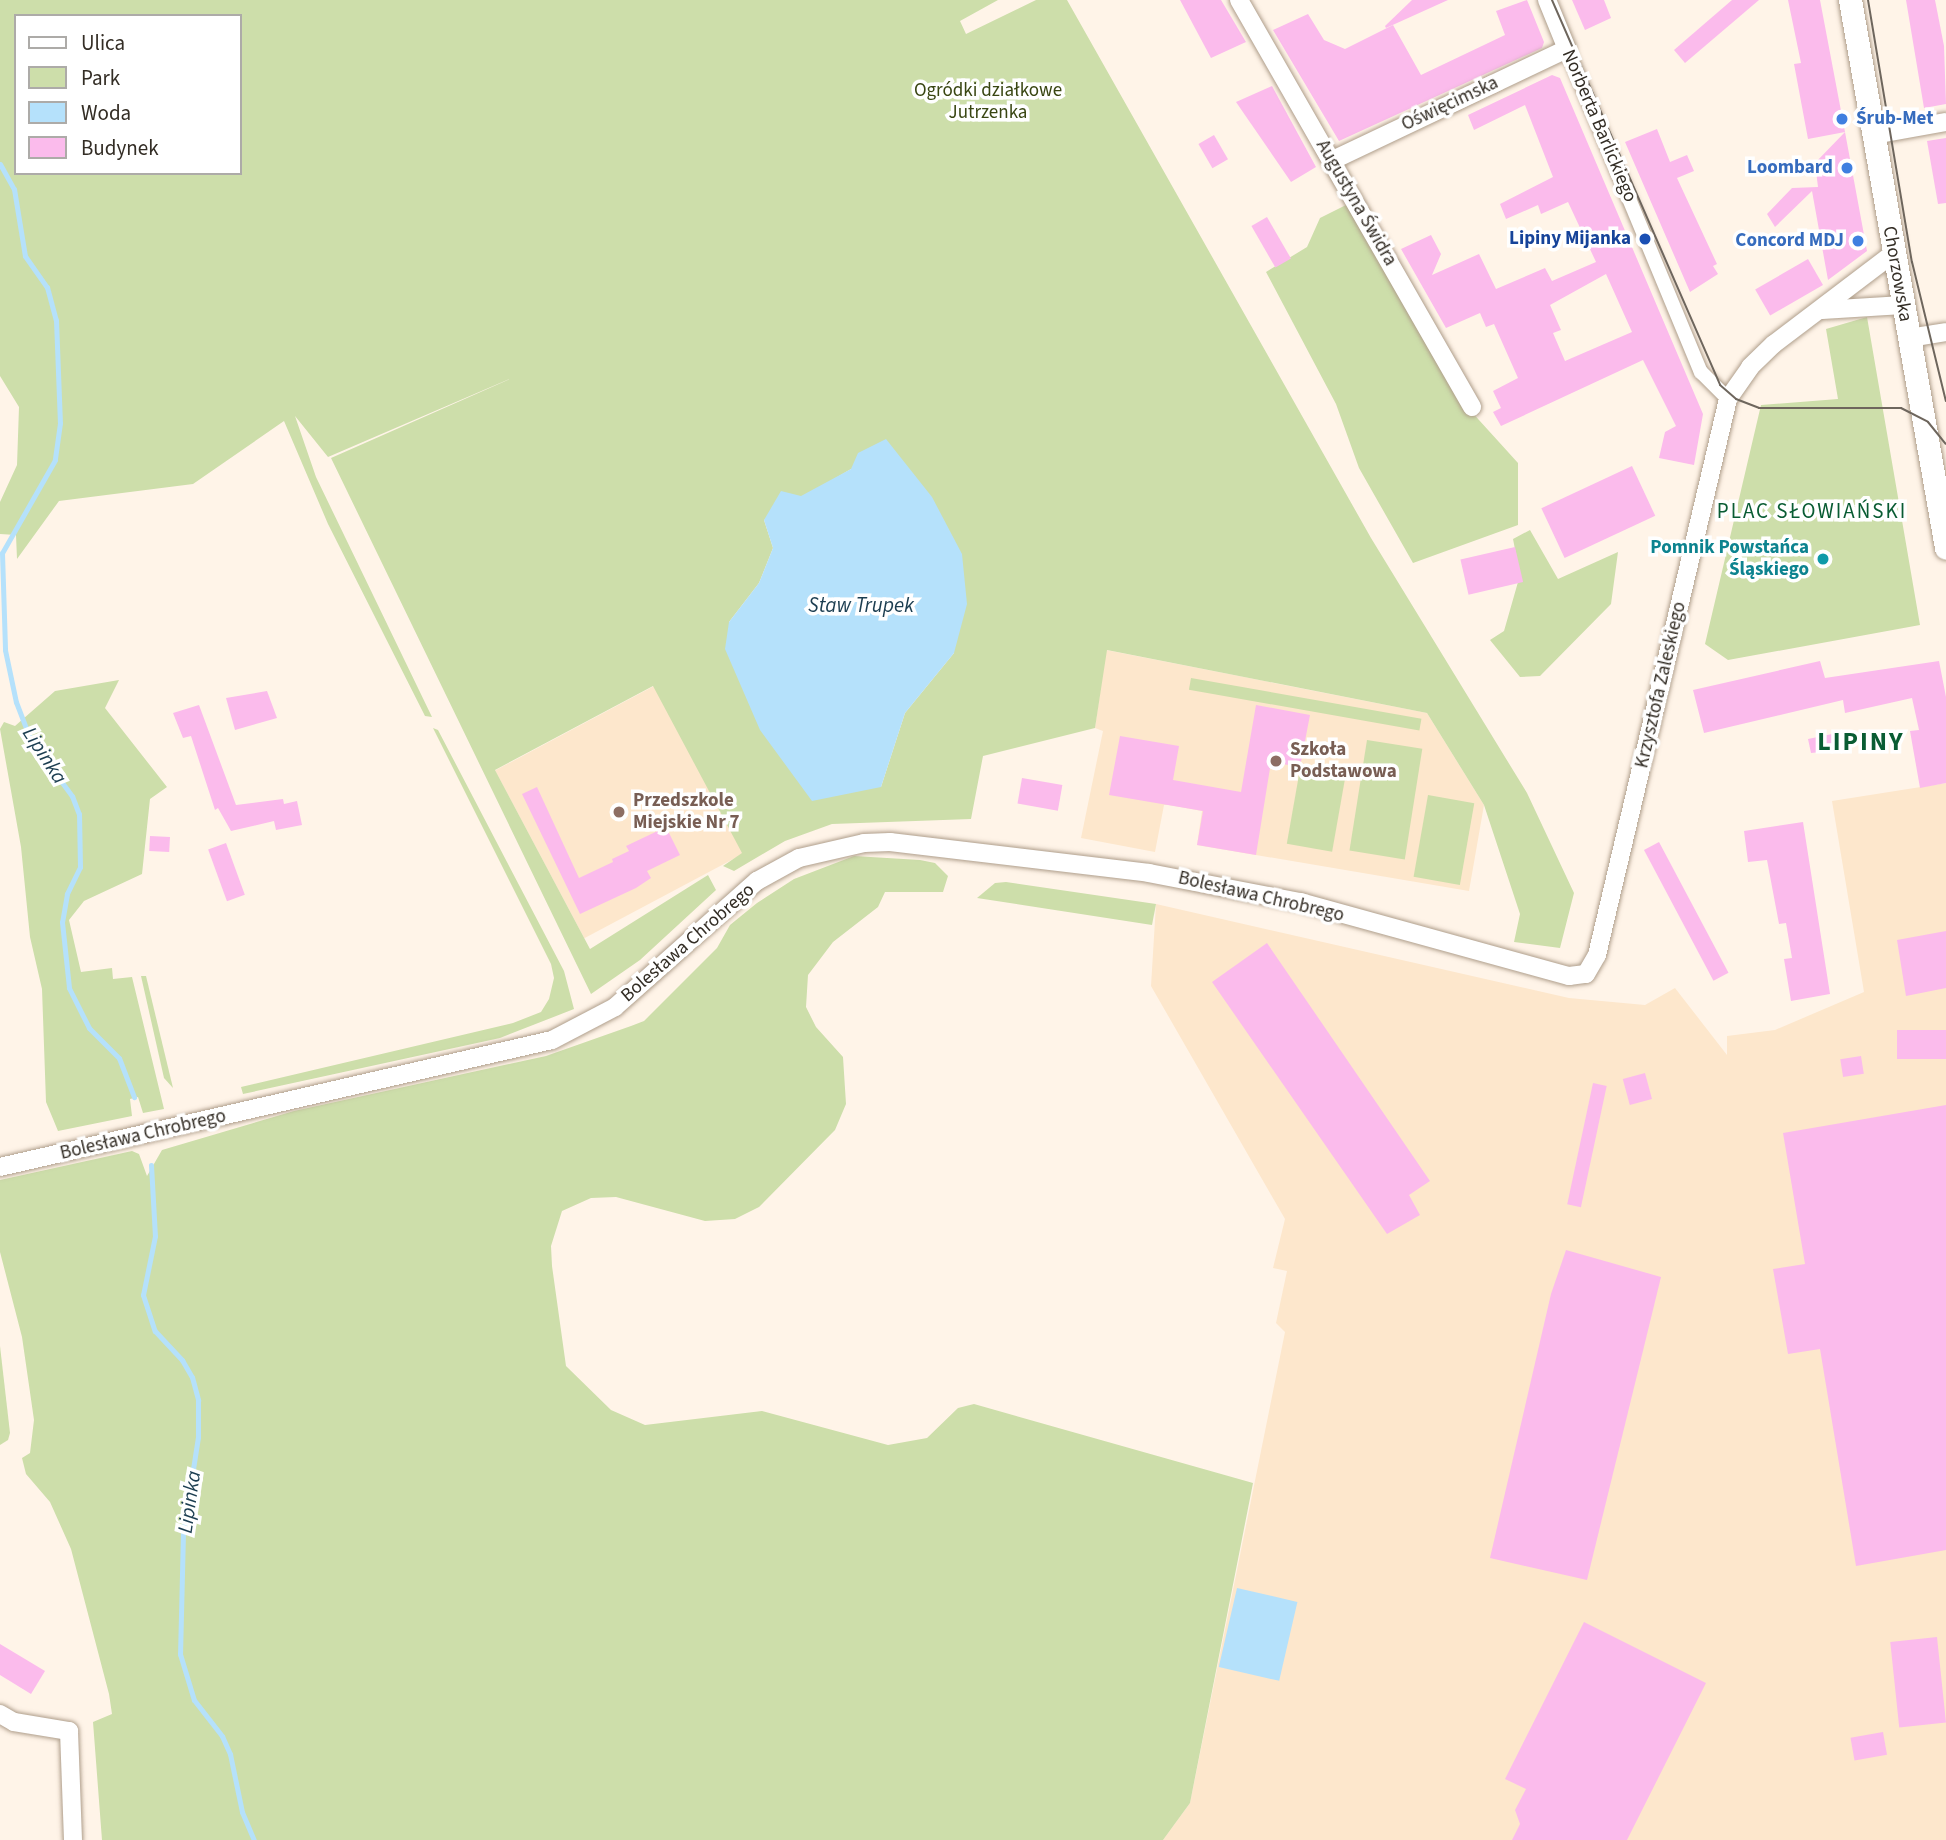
<!DOCTYPE html>
<html>
<head>
<meta charset="utf-8">
<style>
  body { margin:0 }
  #map { position:relative; width:1946px; height:1840px; overflow:hidden; background:#fff4e8; font-family:"Source Sans 3",sans-serif }
  div>[style] { position:absolute }
  .built>* { inset:0; background:#fde7cc; transform-origin:0 0 }
  .green>* { inset:0; background:#cddeaa; transform-origin:0 0 }
  .water>* { inset:0; background:#b5e1fb; transform-origin:0 0 }
  .stream>* { height:5px; margin:-2.5px; padding:0 2.5px; transform-origin:2.5px; border-radius:2.5px; background:#b5e1fb }
  .building>* { inset:0; background:#fbbbec; transform-origin:0 0 }
  .roads { filter:drop-shadow(0 0 2px #af9e8b) drop-shadow(0 0 2px #af9e8b) }
  .pedestrian>* { height:14px; margin:-7px; padding:0 7px; transform-origin:7px; border-radius:7px; background:#fff }
  .minor>* { height:18px; margin:-9px; padding:0 9px; transform-origin:9px; border-radius:9px; background:#fff }
  .tertiary>* { height:23px; margin:-11.5px; padding:0 11.5px; transform-origin:11.5px; border-radius:11.5px; background:#fff }
  .tram>* { height:2px; margin:-1px; padding:0 1px; transform-origin:1px; border-radius:1px; background:#6e665d }
  .dots>* { width:19px; height:19px; translate:-50% -50%; box-sizing:border-box; border:4px solid #fff; border-radius:50% }
  span { translate:-50% -50%; white-space:nowrap; text-align:center; line-height:1.15; -webkit-text-stroke:7px #fff; paint-order:stroke }
  .park-label { font-size:19px; color:#394612 }
  .street-label { font-size:19px; color:#332d25 }
  .shop-label { font-size:19px; color:#366cbe; font-weight:700 }
  .left { translate:0 -50%; text-align:left }
  .right { translate:-100% -50%; text-align:right }
  .transit-label { font-size:19px; color:#164399; font-weight:700 }
  .culture-label { font-size:19px; color:#0d838f; font-weight:700 }
  .education-label { font-size:19px; color:#785e54; font-weight:700 }
  .neighbourhood-label { font-size:21px; color:#095c33; letter-spacing:2px }
  .water-label { font-size:21px; color:#1b3d50; font-style:italic }
  .district-label { font-size:26px; color:#095c33; font-weight:700; letter-spacing:2px }
  .legend { position:absolute; left:14px; top:14px; width:228px; height:161px; box-sizing:border-box; background:#fff; border:2px solid #adaba8; margin:0; padding:9px 12px; list-style:none; font-size:21px; color:#332d25 }
  .legend li { display:flex; align-items:center; gap:14px; height:35px }
  .legend b { width:35px; border:2px solid #adaba8 }
</style>
</head>
<body>
<div id="map">
  <div class="built">
    <i style="clip-path:polygon(1106px 650px,1427px 713px,1484px 805px,1469px 891px,1197px 845px,1202px 811px,1169px 805px,1164px 805px,1155px 852px,1081px 838px,1103px 731px,1095px 728px)"></i>
    <i style="left:654px;top:686px;width:190px;height:180px;rotate:62deg"></i>
    <i style="clip-path:polygon(1946px 783px,1946px 1840px,1163px 1840px,1190px 1803px,1285px 1332px,1276px 1323px,1287px 1271px,1273px 1268px,1285px 1219px,1151px 986px,1156px 904px,1569px 998px,1645px 1005px,1675px 988px,1727px 1055px,1727px 1036px,1775px 1030px,1864px 992px,1832px 801px)"></i>
  </div>
  <div class="green">
    <i style="clip-path:polygon(evenodd,0 0,998px 0,960px 21px,966px 34px,1036px 0,1067px 0,1371px 538px,1527px 793px,1574px 893px,1560px 948px,1514px 942px,1520px 914px,1484px 805px,1427px 713px,1107px 650px,1095px 728px,983px 756px,971px 819px,832px 824px,785px 841px,734px 871px,723px 866px,742px 853px,653px 686px,495px 770px,590px 949px,708px 875px,716px 890px,640px 960px,591px 994px,331px 458px,512px 378px,328px 457px,295px 416px,316px 477px,432px 717px,425px 716px,328px 524px,284px 421px,193px 484px,59px 501px,17px 559px,16px 535px,0 534px,0 502px,17px 465px,19px 407px,0 376px,0 0,16px 16px,240px 16px,240px 173px,16px 173px,16px 16px,0 0,851px 469px,954px 653px,905px 713px,881px 787px,729px 622px,759px 583px,773px 548px,764px 520px,851px 469px)"></i>
    <i style="clip-path:polygon(1348px 204px,1469px 409px,1518px 463px,1518px 525px,1413px 563px,1359px 468px,1336px 404px,1266px 272px,1307px 247px,1320px 218px)"></i>
    <i style="clip-path:polygon(1867px 317px,1920px 625px,1728px 660px,1705px 644px,1761px 405px,1838px 399px,1826px 329px)"></i>
    <i style="clip-path:polygon(1530px 530px,1558px 579px,1618px 552px,1611px 604px,1540px 676px,1520px 677px,1490px 640px,1504px 631px,1520px 575px,1513px 539px)"></i>
    <i style="left:1191px;top:678px;width:234px;height:12px;rotate:10deg"></i>
    <i style="clip-path:polygon(119px 680px,105px 708px,167px 787px,150px 799px,142px 874px,84px 901px,69px 920px,81px 972px,112px 968px,113px 979px,132px 977px,164px 1109px,143px 1113px,138px 1097px,130px 1099px,132px 1116px,58px 1131px,46px 1102px,42px 989px,30px 937px,21px 847px,0 729px,4px 722px,15px 726px,55px 691px)"></i>
    <i style="clip-path:polygon(433px 728px,438px 730px,564px 971px,574px 1009px,500px 1038px,243px 1094px,241px 1087px,513px 1023px,541px 1012px,549px 999px,554px 978px,551px 964px)"></i>
    <i style="left:1367px;top:740px;width:56px;height:112px;rotate:9deg"></i>
    <i style="left:1300px;top:769px;width:46px;height:76px;rotate:10deg"></i>
    <i style="left:1428px;top:795px;width:47px;height:83px;rotate:10deg"></i>
    <i style="clip-path:polygon(854px 856px,920px 860px,935px 863px,948px 876px,943px 892px,885px 892px,878px 907px,833px 942px,808px 975px,806px 1007px,816px 1027px,843px 1057px,846px 1104px,835px 1130px,759px 1207px,735px 1219px,705px 1221px,616px 1197px,591px 1198px,562px 1211px,551px 1246px,552px 1266px,566px 1366px,611px 1410px,645px 1425px,762px 1411px,888px 1445px,927px 1438px,958px 1408px,974px 1404px,1253px 1483px,1190px 1803px,1163px 1840px,102px 1840px,93px 1722px,112px 1714px,109px 1694px,71px 1549px,50px 1502px,26px 1474px,22px 1458px,30px 1453px,34px 1420px,22px 1337px,0 1252px,0 1180px,132px 1151px,139px 1154px,147px 1176px,162px 1150px,294px 1111px,546px 1056px,631px 1026px,644px 1021px,717px 948px,730px 925px,757px 903px,794px 879px)"></i>
    <i style="clip-path:polygon(1006px 882px,1156px 904px,1152px 925px,977px 898px,995px 883px)"></i>
    <i style="clip-path:polygon(141px 976px,146px 976px,173px 1088px,164px 1078px)"></i>
    <i style="clip-path:polygon(0 1346px,10px 1433px,8px 1440px,0 1445px)"></i>
  </div>
  <div class="water">
    <i style="clip-path:polygon(886px 439px,932px 497px,962px 554px,967px 604px,954px 653px,905px 713px,881px 787px,812px 801px,760px 730px,725px 649px,729px 622px,759px 583px,773px 548px,764px 520px,781px 491px,801px 496px,851px 469px,858px 453px)"></i>
    <i style="left:1237px;top:1588px;width:62px;height:81px;rotate:13deg"></i>
  </div>
  <div class="stream">
    <i style="left:0;top:164px;width:29px;rotate:61deg"></i>
    <i style="left:14px;top:189px;width:68px;rotate:80.7deg"></i>
    <i style="left:25px;top:256px;width:38px;rotate:55deg"></i>
    <i style="left:47px;top:287px;width:34px;rotate:75deg"></i>
    <i style="left:56px;top:320px;width:103px;rotate:87.8deg"></i>
    <i style="left:60px;top:423px;width:37px;rotate:98deg"></i>
    <i style="left:55px;top:460px;width:107px;rotate:119.7deg"></i>
    <i style="left:2px;top:553px;width:97px;rotate:88.2deg"></i>
    <i style="left:5px;top:650px;width:53px;rotate:78.1deg"></i>
    <i style="left:16px;top:702px;width:40px;rotate:69deg"></i>
    <i style="left:30px;top:739px;width:71px;rotate:53.6deg"></i>
    <i style="left:72px;top:796px;width:19px;rotate:69deg"></i>
    <i style="left:79px;top:814px;width:53px;rotate:88.9deg"></i>
    <i style="left:80px;top:867px;width:30px;rotate:116deg"></i>
    <i style="left:67px;top:894px;width:28px;rotate:100deg"></i>
    <i style="left:62px;top:922px;width:66px;rotate:83.9deg"></i>
    <i style="left:69px;top:988px;width:45px;rotate:63.4deg"></i>
    <i style="left:89px;top:1028px;width:42px;rotate:45deg"></i>
    <i style="left:119px;top:1058px;width:42px;rotate:69deg"></i>
    <i style="left:151px;top:1165px;width:71px;rotate:86.8deg"></i>
    <i style="left:155px;top:1236px;width:60px;rotate:101.5deg"></i>
    <i style="left:143px;top:1295px;width:38px;rotate:72deg"></i>
    <i style="left:155px;top:1331px;width:40px;rotate:47deg"></i>
    <i style="left:182px;top:1360px;width:20px;rotate:60deg"></i>
    <i style="left:192px;top:1377px;width:24px;rotate:75deg"></i>
    <i style="left:198px;top:1400px;width:37px;rotate:90deg"></i>
    <i style="left:198px;top:1437px;width:97px;rotate:98.9deg"></i>
    <i style="left:183px;top:1533px;width:121px;rotate:91.4deg"></i>
    <i style="left:180px;top:1654px;width:48px;rotate:73.1deg"></i>
    <i style="left:194px;top:1700px;width:46px;rotate:52.1deg"></i>
    <i style="left:222px;top:1736px;width:20px;rotate:66deg"></i>
    <i style="left:230px;top:1754px;width:59px;rotate:78.3deg"></i>
    <i style="left:242px;top:1812px;width:30px;rotate:67deg"></i>
  </div>
  <div class="building">
    <i style="clip-path:polygon(1180px 0,1221px 0,1246px 42px,1211px 58px)"></i>
    <i style="clip-path:polygon(1412px 0,1448px 0,1386px 28px,1385px 26px)"></i>
    <i style="clip-path:polygon(1527px 0,1544px 42px,1542px 48px,1339px 141px,1273px 30px,1308px 14px,1324px 40px,1345px 49px,1393px 25px,1421px 75px,1505px 35px,1496px 11px)"></i>
    <i style="clip-path:polygon(1572px 0,1604px 0,1611px 18px,1585px 30px)"></i>
    <i style="clip-path:polygon(1732px 0,1759px 0,1685px 63px,1674px 50px)"></i>
    <i style="clip-path:polygon(1788px 0,1820px 0,1845px 132px,1808px 139px,1794px 64px,1801px 63px)"></i>
    <i style="clip-path:polygon(1906px 0,1935px 0,1944px 46px,1946px 104px,1924px 108px)"></i>
    <i style="clip-path:polygon(evenodd,1552px 75px,1560px 78px,1703px 414px,1694px 465px,1659px 458px,1665px 432px,1676px 426px,1643px 360px,1501px 426px,1493px 412px,1501px 408px,1493px 391px,1518px 378px,1494px 324px,1486px 327px,1480px 313px,1446px 328px,1401px 249px,1431px 235px,1441px 254px,1432px 275px,1479px 254px,1496px 289px,1545px 268px,1552px 281px,1596px 262px,1568px 202px,1541px 214px,1538px 205px,1506px 219px,1500px 204px,1553px 177px,1525px 105px,1474px 130px,1468px 115px,1552px 75px,1606px 274px,1632px 332px,1565px 361px,1553px 333px,1561px 330px,1550px 305px,1606px 274px)"></i>
    <i style="clip-path:polygon(1272px 86px,1316px 167px,1291px 182px,1236px 102px)"></i>
    <i style="clip-path:polygon(1657px 129px,1670px 162px,1687px 155px,1694px 171px,1677px 178px,1717px 264px,1713px 266px,1718px 274px,1690px 292px,1625px 142px)"></i>
    <i style="clip-path:polygon(1845px 132px,1867px 251px,1828px 280px,1812px 191px,1775px 227px,1767px 214px,1792px 188px,1818px 187px,1815px 163px)"></i>
    <i style="left:1214px;top:135px;width:28px;height:18px;rotate:60deg"></i>
    <i style="clip-path:polygon(1946px 138px,1946px 203px,1938px 204px,1927px 141px)"></i>
    <i style="left:1267px;top:217px;width:48px;height:18px;rotate:60deg"></i>
    <i style="left:1808px;top:259px;width:30px;height:61px;rotate:60deg"></i>
    <i style="left:1632px;top:466px;width:55px;height:100px;rotate:65deg"></i>
    <i style="left:1515px;top:547px;width:36px;height:56px;rotate:77deg"></i>
    <i style="clip-path:polygon(1820px 661px,1825px 678px,1939px 661px,1946px 697px,1946px 783px,1920px 788px,1910px 731px,1919px 730px,1912px 698px,1845px 713px,1843px 700px,1704px 733px,1693px 690px)"></i>
    <i style="clip-path:polygon(267px 691px,277px 718px,235px 730px,226px 698px)"></i>
    <i style="clip-path:polygon(199px 705px,236px 805px,283px 799px,284px 804px,297px 801px,302px 825px,276px 830px,274px 821px,231px 831px,218px 808px,215px 810px,191px 736px,183px 738px,173px 713px)"></i>
    <i style="clip-path:polygon(1256px 705px,1310px 715px,1300px 767px,1271px 762px,1256px 855px,1197px 845px,1203px 811px,1109px 795px,1120px 736px,1179px 746px,1173px 780px,1241px 792px)"></i>
    <i style="clip-path:polygon(1837px 733px,1840px 750px,1811px 753px,1808px 739px)"></i>
    <i style="left:1022px;top:778px;width:41px;height:26px;rotate:10deg"></i>
    <i style="clip-path:polygon(537px 787px,579px 878px,613px 862px,612px 859px,629px 851px,626px 846px,666px 827px,680px 855px,647px 871px,651px 878px,636px 888px,580px 914px,522px 794px)"></i>
    <i style="clip-path:polygon(1803px 822px,1830px 994px,1791px 1001px,1784px 959px,1792px 958px,1786px 923px,1779px 924px,1767px 860px,1748px 862px,1744px 831px)"></i>
    <i style="left:150px;top:836px;width:20px;height:15px;rotate:3deg"></i>
    <i style="left:1659px;top:842px;width:148px;height:17px;rotate:62deg"></i>
    <i style="left:226px;top:843px;width:55px;height:19px;rotate:70deg"></i>
    <i style="clip-path:polygon(1946px 931px,1946px 988px,1906px 996px,1897px 940px)"></i>
    <i style="clip-path:polygon(1267px 943px,1430px 1181px,1409px 1195px,1420px 1215px,1387px 1234px,1212px 982px)"></i>
    <i style="left:1946px;top:1030px;width:29px;height:49px;rotate:90deg"></i>
    <i style="left:1861px;top:1056px;width:18px;height:21px;rotate:81deg"></i>
    <i style="left:1645px;top:1073px;width:27px;height:23px;rotate:75deg"></i>
    <i style="left:1593px;top:1083px;width:14px;height:124px;rotate:12deg"></i>
    <i style="clip-path:polygon(1946px 1105px,1946px 1550px,1856px 1566px,1820px 1349px,1788px 1354px,1773px 1269px,1805px 1264px,1783px 1133px)"></i>
    <i style="clip-path:polygon(1566px 1250px,1661px 1277px,1587px 1580px,1490px 1558px,1551px 1294px)"></i>
    <i style="clip-path:polygon(1584px 1622px,1706px 1683px,1627px 1840px,1512px 1840px,1520px 1824px,1515px 1810px,1526px 1789px,1505px 1779px)"></i>
    <i style="left:1937px;top:1637px;width:86px;height:47px;rotate:84deg"></i>
    <i style="clip-path:polygon(0 1644px,45px 1671px,31px 1694px,0 1675px)"></i>
    <i style="left:1883px;top:1732px;width:23px;height:33px;rotate:80deg"></i>
  </div>
  <div class="roads">
    <div class="pedestrian">
      <i style="left:1567px;top:49px;width:350px;rotate:67.5deg"></i>
      <i style="left:1701px;top:372px;width:38px;rotate:45deg"></i>
    </div>
    <div class="minor">
      <i style="left:1239px;top:0;width:469px;rotate:60.2deg"></i>
      <i style="left:1873px;top:135px;width:74px;rotate:-10.1deg"></i>
      <i style="left:1333px;top:160px;width:259px;rotate:-25.4deg"></i>
      <i style="left:1567px;top:49px;width:53px;rotate:-112.2deg"></i>
      <i style="left:1822px;top:310px;width:81px;rotate:-3.5deg"></i>
      <i style="left:1909px;top:338px;width:37px;rotate:-9deg"></i>
      <i style="left:0;top:1167px;width:566px;rotate:-12.96deg"></i>
      <i style="left:552px;top:1040px;width:71px;rotate:-27.6deg"></i>
      <i style="left:615px;top:1007px;width:190px;rotate:-41.6deg"></i>
      <i style="left:757px;top:881px;width:48px;rotate:-28.7deg"></i>
      <i style="left:799px;top:858px;width:67px;rotate:-13deg"></i>
      <i style="left:864px;top:843px;width:26px;rotate:-2deg"></i>
      <i style="left:890px;top:842px;width:261px;rotate:6.8deg"></i>
      <i style="left:1149px;top:873px;width:154px;rotate:10.9deg"></i>
      <i style="left:1300px;top:902px;width:279px;rotate:15.4deg"></i>
      <i style="left:1569px;top:976px;width:17px;rotate:-7deg"></i>
      <i style="left:1586px;top:974px;width:22px;rotate:-60deg"></i>
      <i style="left:1597px;top:955px;width:571px;rotate:-76.74deg"></i>
      <i style="left:1728px;top:399px;width:39px;rotate:-55deg"></i>
      <i style="left:1750px;top:367px;width:33px;rotate:-44deg"></i>
      <i style="left:1774px;top:344px;width:151px;rotate:-37.2deg"></i>
      <i style="left:0;top:1714px;width:16px;rotate:30deg"></i>
      <i style="left:14px;top:1722px;width:56px;rotate:9.3deg"></i>
      <i style="left:69px;top:1731px;width:109px;rotate:87.9deg"></i>
    </div>
    <div class="tertiary">
      <i style="left:1850px;top:0;width:556px;rotate:80.06deg"></i>
    </div>
  </div>
  <div class="tram">
    <i style="left:1552px;top:0;width:420px;rotate:66.4deg"></i>
    <i style="left:1720px;top:385px;width:21px;rotate:41deg"></i>
    <i style="left:1736px;top:399px;width:25px;rotate:21deg"></i>
    <i style="left:1759px;top:408px;width:142px"></i>
    <i style="left:1901px;top:408px;width:30px;rotate:27deg"></i>
    <i style="left:1928px;top:422px;width:28px;rotate:51deg"></i>
    <i style="left:1868px;top:0;width:266px;rotate:80.5deg"></i>
    <i style="left:1912px;top:262px;width:143px;rotate:76.3deg"></i>
  </div>
  <div class="dots">
    <i style="left:1842px;top:119px;background:#3f7fe0"></i>
    <i style="left:1847px;top:168px;background:#3f7fe0"></i>
    <i style="left:1645px;top:239px;background:#1a4fb4"></i>
    <i style="left:1858px;top:241px;background:#3f7fe0"></i>
    <i style="left:1823px;top:559px;background:#0f9aa8"></i>
    <i style="left:1276px;top:761px;background:#8d6e63"></i>
    <i style="left:619px;top:812px;background:#8d6e63"></i>
  </div>
  <div class="park-label">
    <span style="left:988px;top:102px">Ogródki działkowe<br>Jutrzenka</span>
  </div>
  <div class="street-label">
    <span style="left:1450px;top:104px;rotate:-25deg">Oświęcimska</span>
    <span style="left:1599px;top:126px;rotate:67deg">Norberta Barlickiego</span>
    <span style="left:1356px;top:203px;rotate:60deg">Augustyna Świdra</span>
    <span style="left:1897px;top:274px;rotate:80deg">Chorzowska</span>
    <span style="left:1661px;top:685px;rotate:-77deg">Krzysztofa Zaleskiego</span>
    <span style="left:1261px;top:897px;rotate:13deg">Bolesława Chrobrego</span>
    <span style="left:688px;top:943px;rotate:-41deg">Bolesława Chrobrego</span>
    <span style="left:143px;top:1135px;rotate:-13deg">Bolesława Chrobrego</span>
  </div>
  <div class="shop-label">
    <span class="left" style="left:1856px;top:119px">Śrub-Met</span>
    <span class="right" style="left:1833px;top:168px">Loombard</span>
    <span class="right" style="left:1844px;top:241px">Concord MDJ</span>
  </div>
  <div class="transit-label">
    <span class="right" style="left:1631px;top:239px">Lipiny Mijanka</span>
  </div>
  <div class="culture-label">
    <span class="right" style="left:1809px;top:559px">Pomnik Powstańca<br>Śląskiego</span>
  </div>
  <div class="education-label">
    <span class="left" style="left:1290px;top:761px">Szkoła<br>Podstawowa</span>
    <span class="left" style="left:633px;top:812px">Przedszkole<br>Miejskie Nr 7</span>
  </div>
  <div class="neighbourhood-label">
    <span style="left:1812px;top:511px">PLAC SŁOWIAŃSKI</span>
  </div>
  <div class="water-label">
    <span style="left:861px;top:605px">Staw Trupek</span>
    <span style="left:45px;top:755px;rotate:57deg">Lipinka</span>
    <span style="left:189px;top:1502px;rotate:-82deg">Lipinka</span>
  </div>
  <div class="district-label">
    <span style="left:1861px;top:742px">LIPINY</span>
  </div>
  <ul class="legend">
  <li><b style="height:9px;background:#fff"></b>Ulica</li>
  <li><b style="height:19px;background:#cddeaa"></b>Park</li>
  <li><b style="height:19px;background:#b5e1fb"></b>Woda</li>
  <li><b style="height:19px;background:#fbbbec"></b>Budynek</li>
  </ul>
</div>
</body>
</html>
